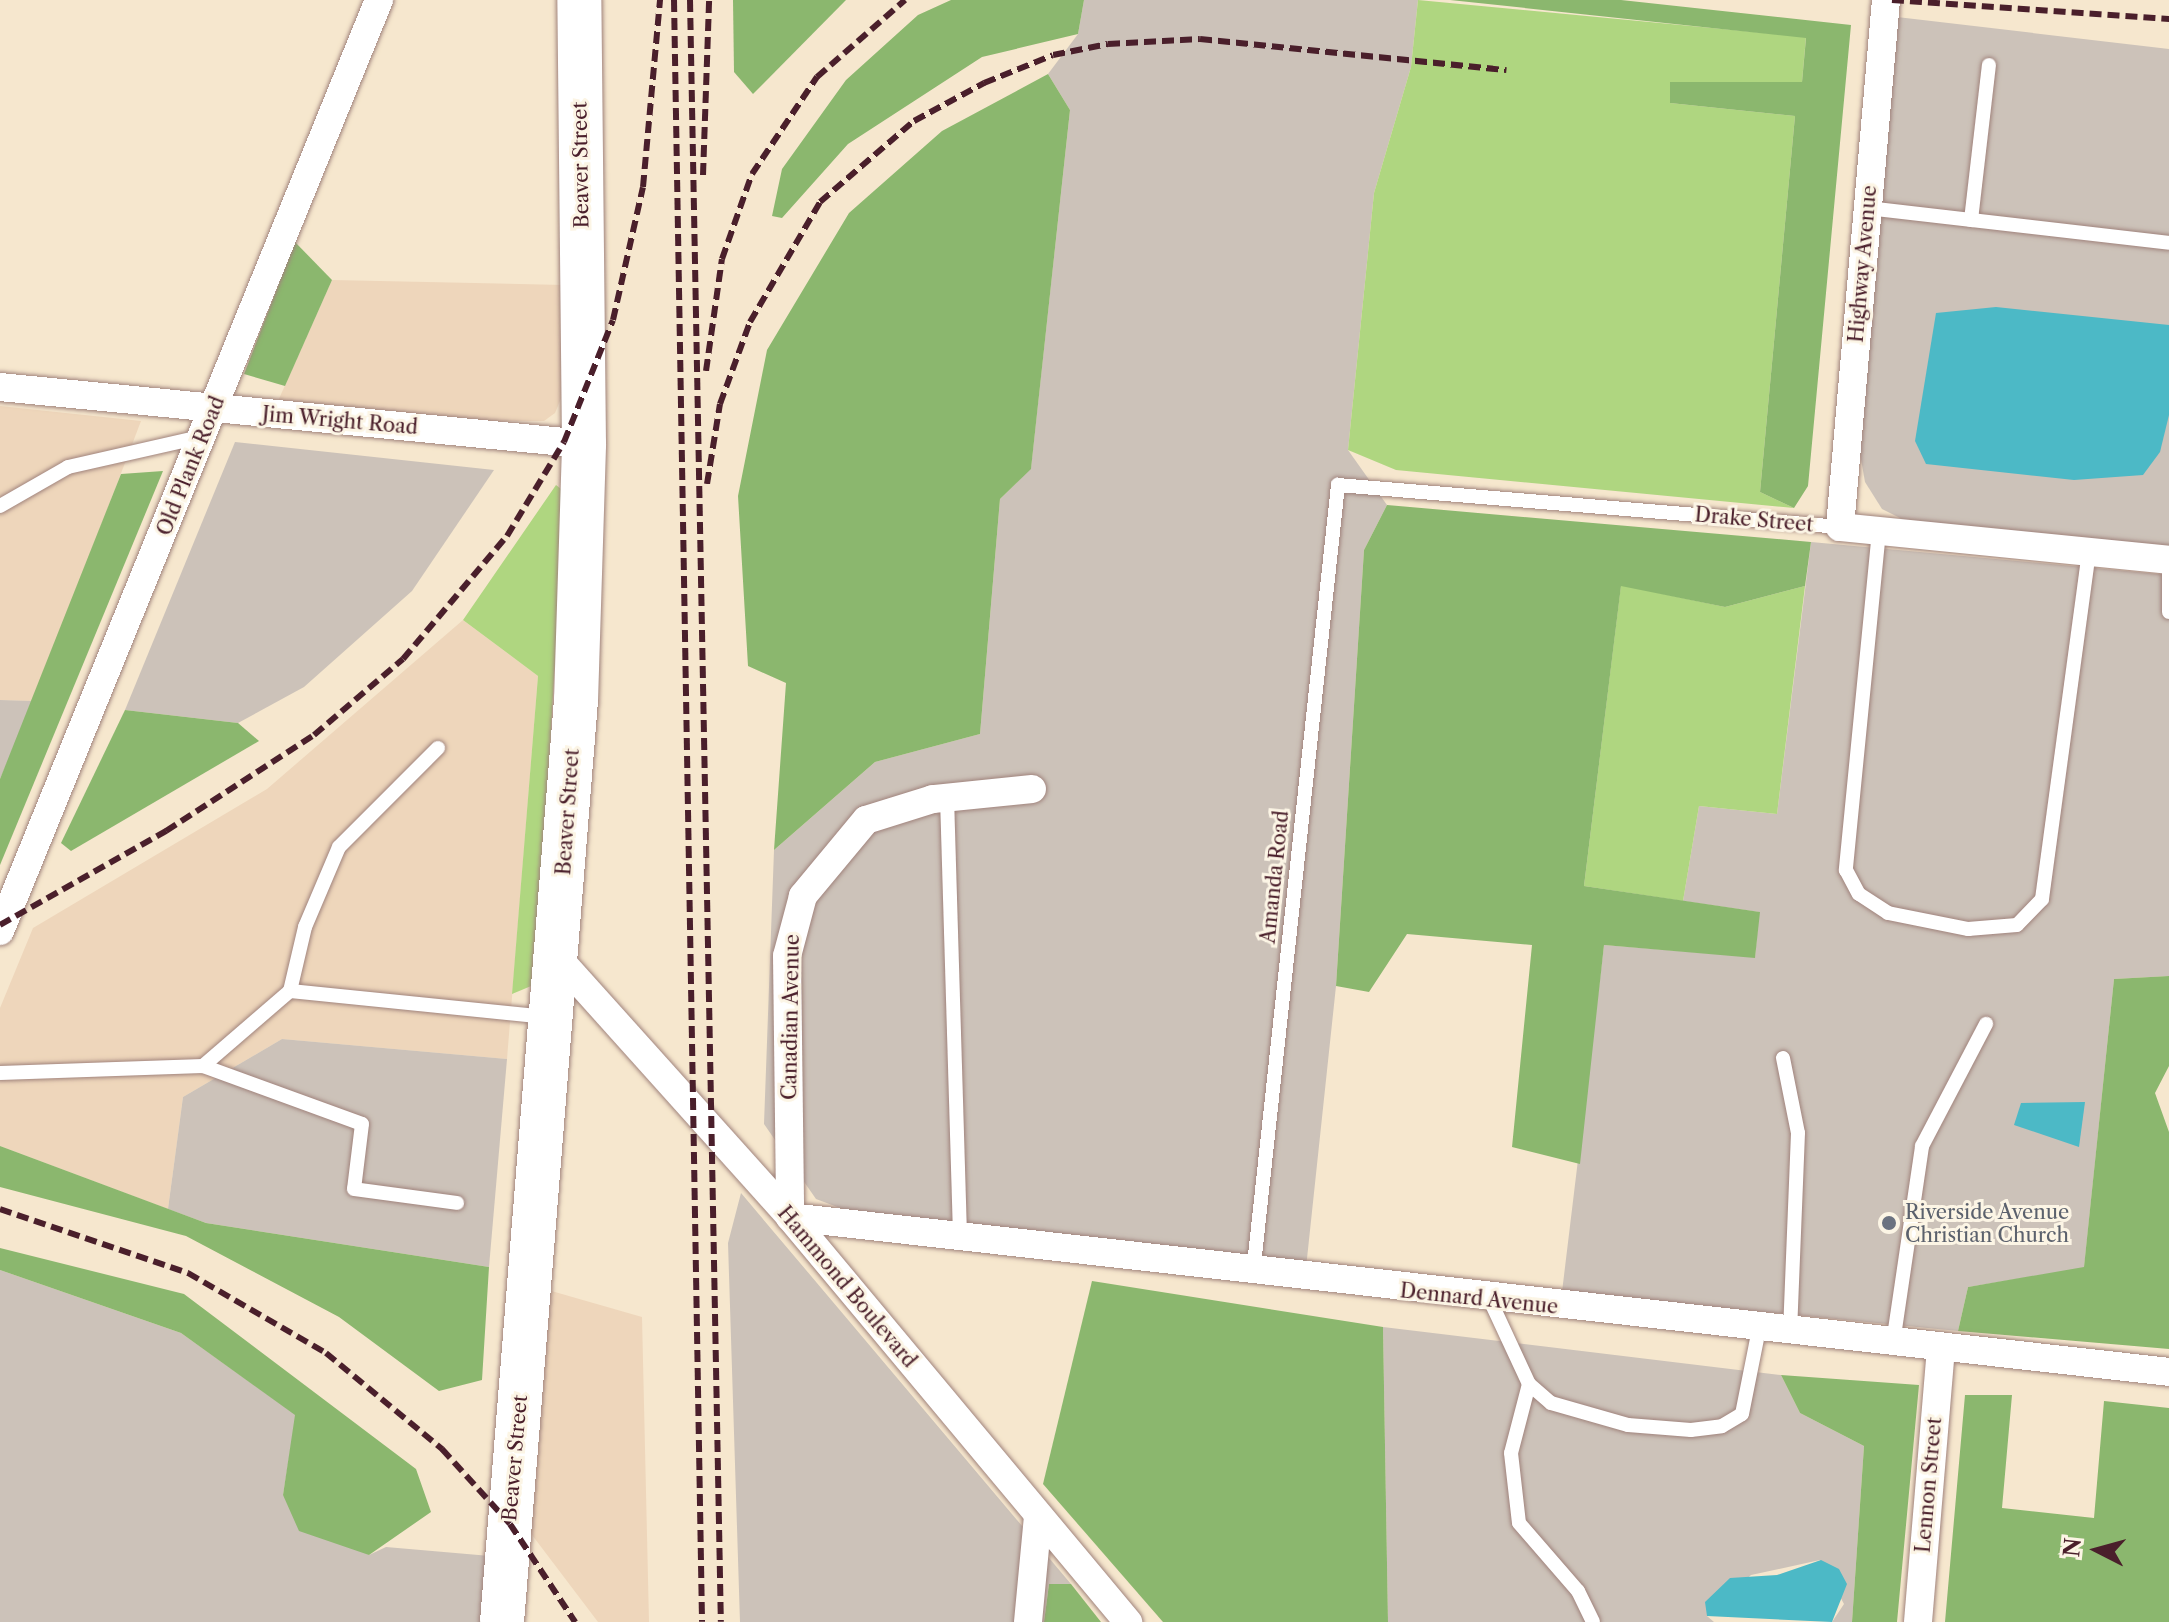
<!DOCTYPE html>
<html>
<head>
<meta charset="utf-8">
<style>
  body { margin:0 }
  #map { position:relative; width:2169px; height:1622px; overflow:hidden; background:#f6e7ce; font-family:"Libre Caslon Text",serif }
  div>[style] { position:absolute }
  .built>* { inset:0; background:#eed6bb }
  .industrial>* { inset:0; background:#ccc2b9 }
  .green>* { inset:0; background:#afd680 }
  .forest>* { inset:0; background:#8bb76e }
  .water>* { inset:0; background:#4cb9c6 }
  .roads { filter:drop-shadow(0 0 2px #a0837c) drop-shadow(0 0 2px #a0837c) }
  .service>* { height:14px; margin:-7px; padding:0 7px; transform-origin:7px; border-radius:7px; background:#fff }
  .minor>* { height:28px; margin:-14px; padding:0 14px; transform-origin:14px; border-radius:14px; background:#fff }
  .primary>* { height:44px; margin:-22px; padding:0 22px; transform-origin:22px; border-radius:22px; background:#fff }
  .rail>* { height:6px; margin-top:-3px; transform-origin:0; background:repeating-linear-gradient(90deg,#4a1f2b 0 12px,transparent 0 18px) }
  .dots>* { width:22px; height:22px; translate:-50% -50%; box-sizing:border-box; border:4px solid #fcf5e5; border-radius:50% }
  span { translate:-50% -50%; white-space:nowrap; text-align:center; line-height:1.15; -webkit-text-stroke:6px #fcf5e5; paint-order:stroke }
  .street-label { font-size:20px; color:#4a1f2b }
  .worship-label { font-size:20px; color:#5b616d }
  .left { translate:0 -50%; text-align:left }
  .north { position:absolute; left:2057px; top:1510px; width:80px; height:80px; -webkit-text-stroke:6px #fcf5e5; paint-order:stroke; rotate:276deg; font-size:22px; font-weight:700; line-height:32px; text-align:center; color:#4a1f2b }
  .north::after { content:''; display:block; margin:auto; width:28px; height:36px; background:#4a1f2b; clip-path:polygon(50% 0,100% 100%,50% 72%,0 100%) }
</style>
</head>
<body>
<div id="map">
  <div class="built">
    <i style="clip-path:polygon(332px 280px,564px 285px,565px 389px,555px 413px,544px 421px,467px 421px,278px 401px)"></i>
    <i style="clip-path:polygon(0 406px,141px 421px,34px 701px,0 700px)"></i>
    <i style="clip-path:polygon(463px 620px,538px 676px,507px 1059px,282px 1039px,183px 1097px,168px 1209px,0 1146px,0 1008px,33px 928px,267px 789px)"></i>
    <i style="clip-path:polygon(548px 1290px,642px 1317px,649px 1622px,598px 1622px,526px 1527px)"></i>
  </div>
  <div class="industrial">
    <i style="clip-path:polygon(1084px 0,1418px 0,1411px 67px,1374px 193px,1348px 450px,1387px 505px,1364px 550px,1336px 986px,1306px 1268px,848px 1211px,816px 1199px,764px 1124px,774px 850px,875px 762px,980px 734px,1000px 499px,1031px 468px,1070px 110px,1048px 74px,1078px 34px)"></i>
    <i style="clip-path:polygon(1897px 17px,2169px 49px,2169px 546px,1904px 520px,1882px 509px,1865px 482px,1859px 448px)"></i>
    <i style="clip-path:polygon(235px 442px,494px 470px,412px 591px,304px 687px,238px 723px,125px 710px)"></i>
    <i style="clip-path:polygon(1811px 542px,2169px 575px,2169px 976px,2114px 979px,2084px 1268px,1968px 1287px,1958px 1331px,1562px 1292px,1604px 945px,1755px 957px,1759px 912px,1683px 901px,1699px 806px,1777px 814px)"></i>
    <i style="clip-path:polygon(0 700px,34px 701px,0 779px)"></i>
    <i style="clip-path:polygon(282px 1039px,507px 1059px,489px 1267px,206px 1223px,168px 1209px,183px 1097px)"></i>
    <i style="clip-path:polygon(741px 1193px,1071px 1584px,1049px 1584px,1044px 1622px,740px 1622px,728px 1243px)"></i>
    <i style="clip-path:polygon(0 1270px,181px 1333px,296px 1415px,283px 1495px,369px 1555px,386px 1547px,490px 1556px,484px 1622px,0 1622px)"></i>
    <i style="clip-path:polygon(1383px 1327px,1781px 1375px,1800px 1413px,1864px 1446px,1852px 1622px,1832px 1622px,1844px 1604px,1820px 1560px,1751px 1575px,1707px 1616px,1714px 1622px,1388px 1622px)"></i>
  </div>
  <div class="green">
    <i style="clip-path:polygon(1418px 0,1806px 37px,1802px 82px,1670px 82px,1670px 103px,1795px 116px,1760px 492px,1794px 508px,1396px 470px,1348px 450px,1374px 193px,1411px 67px)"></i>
    <i style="clip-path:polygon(556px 485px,565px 492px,536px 984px,512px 994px,538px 676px,463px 620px)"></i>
    <i style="clip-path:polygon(1621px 585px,1725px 607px,1805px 586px,1777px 814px,1699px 806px,1683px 901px,1584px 886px)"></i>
  </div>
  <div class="forest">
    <i style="clip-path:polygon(733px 0,846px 0,753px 94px,734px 72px)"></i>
    <i style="clip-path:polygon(951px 0,1084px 0,1078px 34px,982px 57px,848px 144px,782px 218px,772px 216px,782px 169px,846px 80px,918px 15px)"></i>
    <i style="clip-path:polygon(1450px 0,1621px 0,1851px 25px,1808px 486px,1794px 508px,1760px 492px,1795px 116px,1670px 103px,1670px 82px,1802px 82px,1806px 38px)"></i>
    <i style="clip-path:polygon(1048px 74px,1070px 110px,1031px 469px,1000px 499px,980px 734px,875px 762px,774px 850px,786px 683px,748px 666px,738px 496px,767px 350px,849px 213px,942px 131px)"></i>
    <i style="clip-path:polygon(295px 242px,332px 280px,285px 386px,244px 374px)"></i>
    <i style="clip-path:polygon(163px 471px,0 865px,0 779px,121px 474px)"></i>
    <i style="clip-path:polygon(1387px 505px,1811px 542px,1805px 586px,1725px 607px,1621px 586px,1584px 886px,1760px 912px,1755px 958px,1604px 945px,1580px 1164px,1512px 1147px,1532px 945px,1407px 934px,1369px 992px,1336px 986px,1364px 550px)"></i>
    <i style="clip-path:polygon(125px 710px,238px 723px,259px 741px,71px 851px,61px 843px)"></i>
    <i style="clip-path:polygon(2169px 976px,2169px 1066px,2155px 1093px,2169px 1132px,2169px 1349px,1958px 1331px,1968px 1287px,2084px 1267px,2114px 979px)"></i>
    <i style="clip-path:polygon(0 1146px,206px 1223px,489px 1267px,482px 1380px,439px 1391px,339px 1317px,186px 1236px,0 1187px)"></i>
    <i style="clip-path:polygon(0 1248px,184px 1294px,416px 1469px,431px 1512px,369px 1555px,299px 1531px,283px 1495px,295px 1415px,181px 1333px,0 1270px)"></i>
    <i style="clip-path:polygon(1092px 1281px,1383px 1327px,1388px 1622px,1163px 1622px,1043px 1484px)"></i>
    <i style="clip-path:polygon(1781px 1375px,1919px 1385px,1897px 1622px,1852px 1622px,1864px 1446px,1800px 1413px)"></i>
    <i style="clip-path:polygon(1965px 1395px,2012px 1395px,2002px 1508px,2094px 1518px,2104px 1401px,2169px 1408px,2169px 1622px,1945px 1622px)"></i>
    <i style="clip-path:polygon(1049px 1584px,1071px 1584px,1101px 1622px,1044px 1622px)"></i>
  </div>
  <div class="water">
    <i style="clip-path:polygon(1996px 307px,2169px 325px,2169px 415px,2160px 452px,2143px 475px,2074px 480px,1926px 464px,1915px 441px,1936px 313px)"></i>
    <i style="clip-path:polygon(2085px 1102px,2079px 1147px,2014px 1125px,2021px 1103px)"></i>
    <i style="clip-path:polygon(1821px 1560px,1839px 1569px,1847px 1584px,1832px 1622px,1707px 1616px,1705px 1602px,1730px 1578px,1777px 1575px)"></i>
  </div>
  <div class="roads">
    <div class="service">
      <i style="left:1868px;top:208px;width:303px;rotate:6.6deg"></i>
      <i style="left:1971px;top:220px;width:156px;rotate:-83.4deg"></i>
      <i style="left:0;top:506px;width:78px;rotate:-29.8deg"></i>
      <i style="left:68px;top:467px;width:135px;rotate:-12.8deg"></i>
      <i style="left:1879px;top:531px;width:341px;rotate:95.6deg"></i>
      <i style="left:1846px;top:870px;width:27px;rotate:62deg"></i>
      <i style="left:1859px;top:894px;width:35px;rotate:33deg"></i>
      <i style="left:1888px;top:913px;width:82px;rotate:11.3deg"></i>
      <i style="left:1968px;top:929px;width:49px;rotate:-4.7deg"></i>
      <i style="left:2017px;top:925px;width:36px;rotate:-46deg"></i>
      <i style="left:2042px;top:899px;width:350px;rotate:-82.3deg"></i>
      <i style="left:2169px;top:568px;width:44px;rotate:90deg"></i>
      <i style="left:947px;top:797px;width:441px;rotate:88.3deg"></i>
      <i style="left:290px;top:991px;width:66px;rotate:-76.8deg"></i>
      <i style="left:305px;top:927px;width:87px;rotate:-67deg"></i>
      <i style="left:339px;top:847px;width:140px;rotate:-45deg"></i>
      <i style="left:1783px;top:1058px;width:76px;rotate:78.7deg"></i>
      <i style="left:1798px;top:1133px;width:199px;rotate:92.3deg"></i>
      <i style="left:203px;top:1066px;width:169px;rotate:20deg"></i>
      <i style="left:362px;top:1124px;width:65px;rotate:97deg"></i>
      <i style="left:354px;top:1189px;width:104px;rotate:7.7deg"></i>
      <i style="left:0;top:1073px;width:203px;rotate:-2deg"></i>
      <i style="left:203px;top:1066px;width:115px;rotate:-40.8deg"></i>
      <i style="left:290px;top:991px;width:256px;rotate:5.8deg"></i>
      <i style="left:1253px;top:1274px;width:794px;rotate:-83.85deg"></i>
      <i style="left:1338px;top:485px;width:504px;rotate:4.78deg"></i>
      <i style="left:1490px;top:1300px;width:93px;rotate:65.1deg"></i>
      <i style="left:1529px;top:1384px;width:29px;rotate:41deg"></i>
      <i style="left:1551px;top:1403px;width:80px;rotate:15.9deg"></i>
      <i style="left:1628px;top:1425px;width:63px;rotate:4.5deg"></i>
      <i style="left:1691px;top:1430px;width:31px;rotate:-7deg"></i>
      <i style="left:1722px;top:1426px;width:23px;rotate:-31deg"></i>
      <i style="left:1742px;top:1414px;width:87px;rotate:-78.7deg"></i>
      <i style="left:1893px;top:1343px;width:199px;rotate:-81.6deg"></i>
      <i style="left:1922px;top:1146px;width:138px;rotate:-62.3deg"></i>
      <i style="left:1529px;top:1384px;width:71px;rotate:104.6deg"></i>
      <i style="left:1511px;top:1453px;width:70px;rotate:83.5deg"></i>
      <i style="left:1519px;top:1523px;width:90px;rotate:49.1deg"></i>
      <i style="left:1578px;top:1591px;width:34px;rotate:64deg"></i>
    </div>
    <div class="minor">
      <i style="left:1886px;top:0;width:529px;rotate:94.99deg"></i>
      <i style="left:1840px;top:527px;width:331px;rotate:5.7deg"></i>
      <i style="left:0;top:387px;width:587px;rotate:5.57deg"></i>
      <i style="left:1032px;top:789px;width:100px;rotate:174.2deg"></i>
      <i style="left:933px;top:799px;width:70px;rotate:162.6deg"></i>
      <i style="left:866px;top:820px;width:99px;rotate:129.7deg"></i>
      <i style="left:803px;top:896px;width:62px;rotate:104.9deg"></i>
      <i style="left:787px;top:956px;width:261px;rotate:89.3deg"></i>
      <i style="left:790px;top:1217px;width:1388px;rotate:6.41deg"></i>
      <i style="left:0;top:931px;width:1005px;rotate:-67.85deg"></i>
      <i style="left:558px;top:958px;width:348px;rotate:48.1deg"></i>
      <i style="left:790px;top:1217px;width:528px;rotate:50.15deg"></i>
      <i style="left:1028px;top:1622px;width:106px;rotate:-84.6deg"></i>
      <i style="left:1918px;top:1622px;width:274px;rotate:-85.2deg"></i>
    </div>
    <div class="primary">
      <i style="left:502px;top:1622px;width:924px;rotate:-85.41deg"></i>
      <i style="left:576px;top:701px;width:257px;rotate:-88.2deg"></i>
      <i style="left:584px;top:444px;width:444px;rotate:-90.6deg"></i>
    </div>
  </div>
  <div class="rail">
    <i style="left:674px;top:0;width:1622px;rotate:89.01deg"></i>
    <i style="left:690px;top:0;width:1622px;rotate:88.91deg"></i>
    <i style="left:1892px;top:0;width:278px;rotate:3.9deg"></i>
    <i style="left:703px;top:175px;width:175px;rotate:-88deg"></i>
    <i style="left:706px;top:371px;width:113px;rotate:-81.9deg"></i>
    <i style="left:722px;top:259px;width:90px;rotate:-70.6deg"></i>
    <i style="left:752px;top:174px;width:117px;rotate:-56.2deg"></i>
    <i style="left:817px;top:77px;width:117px;rotate:-41.2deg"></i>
    <i style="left:707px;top:484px;width:81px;rotate:-80.8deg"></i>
    <i style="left:720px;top:404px;width:87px;rotate:-69.9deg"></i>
    <i style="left:750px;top:322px;width:139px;rotate:-59.7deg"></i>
    <i style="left:820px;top:202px;width:124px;rotate:-40.8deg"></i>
    <i style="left:914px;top:121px;width:80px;rotate:-28.5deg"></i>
    <i style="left:984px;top:83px;width:74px;rotate:-22.1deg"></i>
    <i style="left:1053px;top:55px;width:56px;rotate:-11.3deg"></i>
    <i style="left:1108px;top:44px;width:92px;rotate:-3.1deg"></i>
    <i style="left:1200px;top:39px;width:308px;rotate:5.8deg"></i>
    <i style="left:0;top:925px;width:191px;rotate:-29.5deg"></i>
    <i style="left:166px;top:831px;width:176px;rotate:-33deg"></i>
    <i style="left:314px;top:735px;width:117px;rotate:-40.5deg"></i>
    <i style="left:403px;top:659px;width:161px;rotate:-49.8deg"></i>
    <i style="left:507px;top:536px;width:110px;rotate:-58.8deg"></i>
    <i style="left:564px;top:442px;width:131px;rotate:-68.1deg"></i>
    <i style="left:613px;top:320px;width:136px;rotate:-77.3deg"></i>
    <i style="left:643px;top:187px;width:188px;rotate:-84.8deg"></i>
    <i style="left:0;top:1209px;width:199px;rotate:18.8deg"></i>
    <i style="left:188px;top:1273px;width:160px;rotate:30.1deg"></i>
    <i style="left:326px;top:1353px;width:151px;rotate:39.6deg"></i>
    <i style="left:442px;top:1449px;width:101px;rotate:47.8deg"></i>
    <i style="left:510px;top:1524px;width:118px;rotate:56.4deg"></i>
  </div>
  <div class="dots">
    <i style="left:1889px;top:1223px;background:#6b7280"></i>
  </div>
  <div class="street-label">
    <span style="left:581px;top:165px;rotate:-91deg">Beaver Street</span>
    <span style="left:1863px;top:264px;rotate:-85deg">Highway Avenue</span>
    <span style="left:340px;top:421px;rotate:5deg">Jim Wright Road</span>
    <span style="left:191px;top:466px;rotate:-68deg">Old Plank Road</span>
    <span style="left:1754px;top:520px;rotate:5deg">Drake Street</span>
    <span style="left:568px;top:812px;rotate:-86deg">Beaver Street</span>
    <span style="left:1275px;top:877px;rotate:-84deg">Amanda Road</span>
    <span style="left:791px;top:1017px;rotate:-89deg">Canadian Avenue</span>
    <span style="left:847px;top:1287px;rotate:50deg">Hammond Boulevard</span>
    <span style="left:1479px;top:1299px;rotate:6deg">Dennard Avenue</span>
    <span style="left:515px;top:1458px;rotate:-85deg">Beaver Street</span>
    <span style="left:1929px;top:1485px;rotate:-85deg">Lennon Street</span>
  </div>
  <div class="worship-label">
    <span class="left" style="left:1905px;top:1224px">Riverside Avenue<br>Christian Church</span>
  </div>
  <div class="north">N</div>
</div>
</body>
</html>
